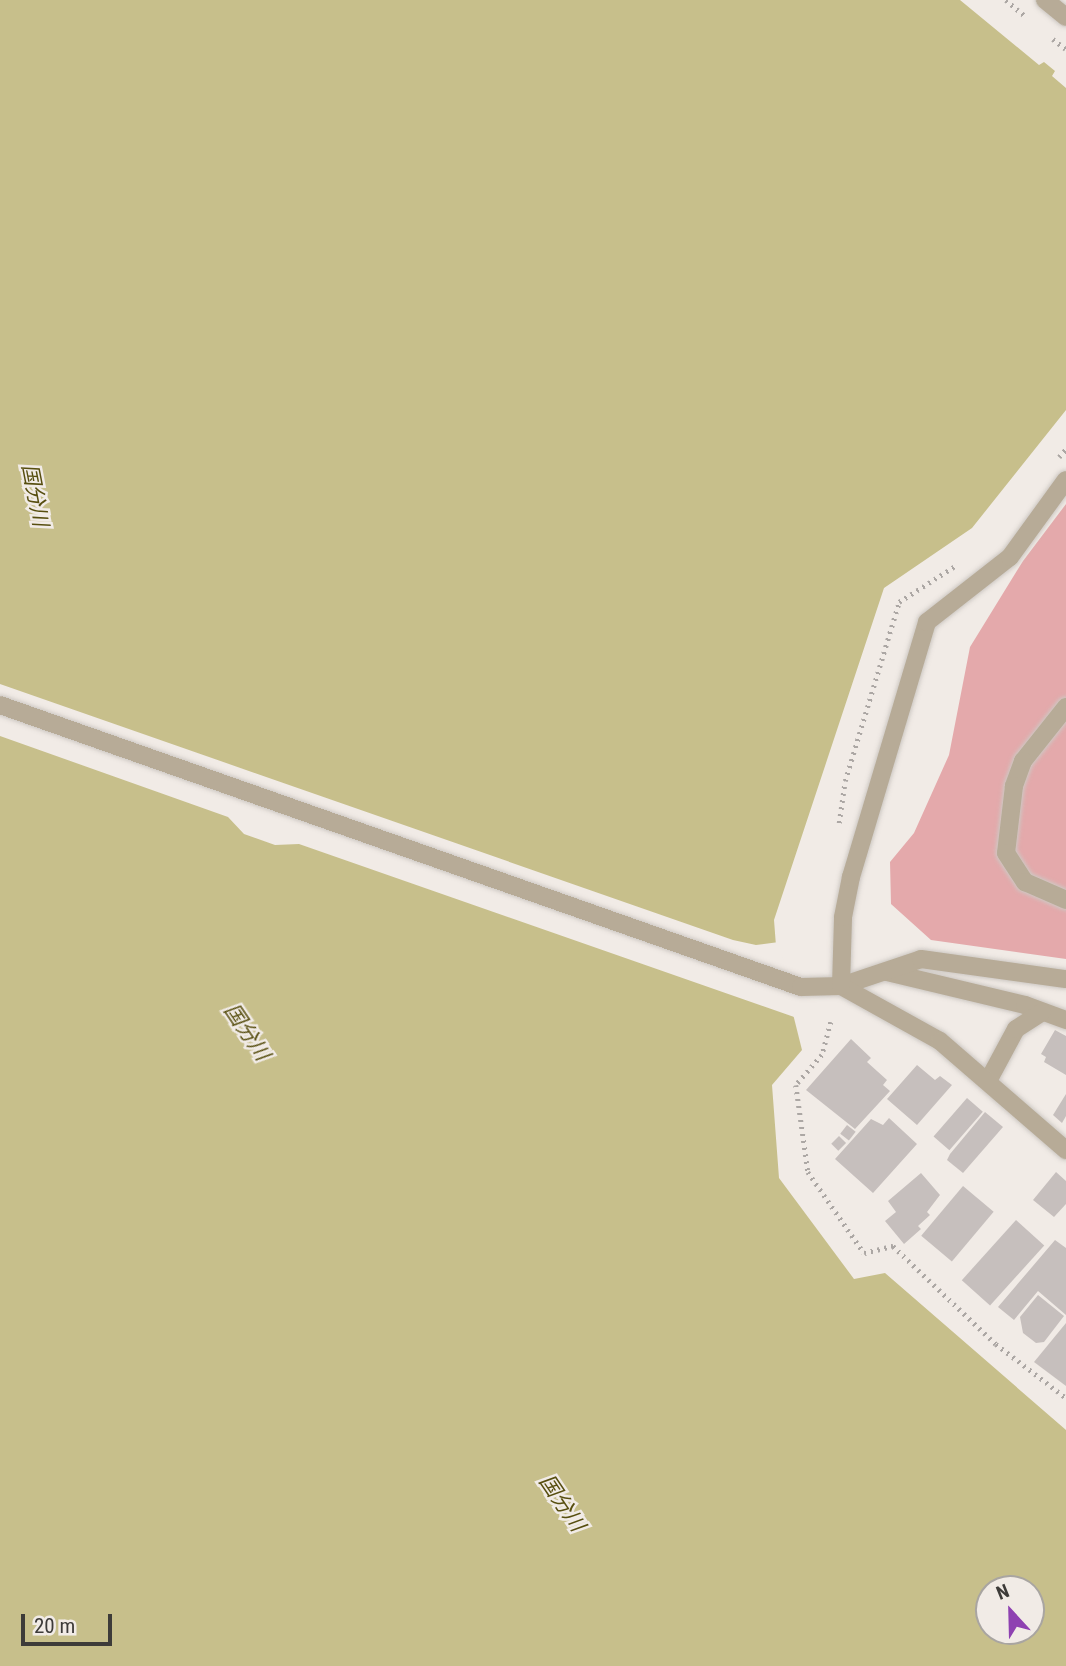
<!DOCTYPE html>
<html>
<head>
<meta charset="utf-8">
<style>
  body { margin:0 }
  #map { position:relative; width:1066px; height:1666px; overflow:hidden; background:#f1ebe6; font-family:"Roboto Condensed","Noto Sans JP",sans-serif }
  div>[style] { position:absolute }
  .forest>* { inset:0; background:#e4a9ab }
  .water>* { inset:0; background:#c7bf8b }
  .pier>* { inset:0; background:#f1ebe6 }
  .building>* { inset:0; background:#c6bfbd; transform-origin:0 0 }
  .path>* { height:4.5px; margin-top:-2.25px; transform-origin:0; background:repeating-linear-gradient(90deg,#aca7a4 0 2px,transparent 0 7px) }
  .roads { filter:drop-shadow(0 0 2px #cdc8c3) drop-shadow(0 0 2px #cdc8c3) }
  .minor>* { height:18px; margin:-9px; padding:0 9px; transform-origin:9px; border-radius:9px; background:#b7ab97 }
  .tertiary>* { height:18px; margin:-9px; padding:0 9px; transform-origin:9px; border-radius:9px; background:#b7ab97 }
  span { translate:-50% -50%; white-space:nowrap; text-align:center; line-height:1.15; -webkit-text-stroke:5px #f1ebe6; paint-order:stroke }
  .water-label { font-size:21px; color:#574e0f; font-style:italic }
  .north { position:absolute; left:975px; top:1575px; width:70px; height:70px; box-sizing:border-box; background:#f1ebe6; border:2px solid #a9a5a1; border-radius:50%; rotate:338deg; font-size:19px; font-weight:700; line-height:28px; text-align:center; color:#3d3b39 }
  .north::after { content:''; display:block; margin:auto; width:24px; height:32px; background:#8e41b1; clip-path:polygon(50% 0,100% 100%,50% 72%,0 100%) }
  .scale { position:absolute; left:21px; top:1614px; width:91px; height:32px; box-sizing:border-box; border:4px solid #3d3b39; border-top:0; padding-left:9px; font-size:21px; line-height:24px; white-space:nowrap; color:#3d3b39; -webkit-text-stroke:5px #f1ebe6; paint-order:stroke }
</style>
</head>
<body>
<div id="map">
  <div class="forest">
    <i style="clip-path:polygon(1066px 504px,1066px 959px,931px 940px,891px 904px,890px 862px,914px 833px,949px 755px,970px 647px,1023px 561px)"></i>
  </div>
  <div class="water">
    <i style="clip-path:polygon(evenodd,0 0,960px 0,1039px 65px,1044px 62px,1055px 71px,1052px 76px,1066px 88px,1066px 410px,972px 528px,884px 588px,774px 920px,776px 946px,802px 1050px,772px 1085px,779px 1178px,854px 1279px,885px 1273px,1066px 1430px,1066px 1666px,0 1666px,0 0,989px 1589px,1031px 1589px,1031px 1631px,989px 1631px,989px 1589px)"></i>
  </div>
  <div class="pier">
    <i style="clip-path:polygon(0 684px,733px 940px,756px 945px,779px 942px,797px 1018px,299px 844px,275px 845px,244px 834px,228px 817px,0 736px)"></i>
  </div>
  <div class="building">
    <i style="clip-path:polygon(1055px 1030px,1066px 1036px,1066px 1075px,1044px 1062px,1046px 1057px,1041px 1054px)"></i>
    <i style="clip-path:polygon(851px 1039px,871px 1058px,867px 1062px,887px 1080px,883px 1085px,890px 1091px,855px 1129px,806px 1090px)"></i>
    <i style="clip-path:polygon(917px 1065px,935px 1080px,940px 1076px,952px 1085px,917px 1125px,887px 1099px)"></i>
    <i style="clip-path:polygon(1066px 1094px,1066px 1116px,1062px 1123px,1053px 1115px)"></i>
    <i style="left:967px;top:1098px;width:21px;height:51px;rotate:41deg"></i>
    <i style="clip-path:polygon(985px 1112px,1003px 1127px,963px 1173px,947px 1160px,950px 1154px)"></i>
    <i style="clip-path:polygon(889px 1118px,917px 1144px,873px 1193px,835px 1159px,871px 1119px,883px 1125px)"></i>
    <i style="left:847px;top:1125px;width:11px;height:11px;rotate:38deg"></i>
    <i style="left:839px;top:1136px;width:10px;height:11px;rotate:45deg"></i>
    <i style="clip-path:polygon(1056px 1172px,1066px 1181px,1066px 1204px,1054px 1217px,1033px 1200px)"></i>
    <i style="clip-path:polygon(921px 1173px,940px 1195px,927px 1212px,930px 1215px,918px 1226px,921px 1229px,904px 1244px,885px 1221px,896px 1212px,888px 1201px)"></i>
    <i style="left:963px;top:1186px;width:40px;height:65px;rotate:40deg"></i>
    <i style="left:1016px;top:1220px;width:38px;height:81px;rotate:42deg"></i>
    <i style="clip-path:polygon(1055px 1240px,1066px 1248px,1066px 1315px,1038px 1291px,1014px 1320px,998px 1307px)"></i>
    <i style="clip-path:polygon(1038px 1295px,1064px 1316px,1044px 1342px,1036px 1343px,1023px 1333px,1020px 1317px)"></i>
    <i style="clip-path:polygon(1066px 1323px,1066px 1386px,1034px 1362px)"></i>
  </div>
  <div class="path">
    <i style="left:1006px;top:0;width:25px;rotate:40deg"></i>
    <i style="left:1053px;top:39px;width:16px;rotate:38deg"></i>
    <i style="left:1059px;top:457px;width:11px;rotate:-49deg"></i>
    <i style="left:839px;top:823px;width:42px;rotate:-81.9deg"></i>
    <i style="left:845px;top:781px;width:187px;rotate:-73.2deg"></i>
    <i style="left:899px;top:602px;width:67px;rotate:-32.7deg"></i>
    <i style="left:831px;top:1022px;width:34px;rotate:105deg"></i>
    <i style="left:822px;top:1055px;width:40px;rotate:131deg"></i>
    <i style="left:796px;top:1085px;width:88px;rotate:82.1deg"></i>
    <i style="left:808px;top:1172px;width:98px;rotate:55.3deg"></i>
    <i style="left:864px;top:1253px;width:30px;rotate:-14deg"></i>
    <i style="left:893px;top:1246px;width:142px;rotate:43.6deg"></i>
    <i style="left:996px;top:1344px;width:88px;rotate:37.6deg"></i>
  </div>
  <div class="roads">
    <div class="minor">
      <i style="left:1066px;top:707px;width:69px;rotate:128.5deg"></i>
      <i style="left:1023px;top:761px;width:27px;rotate:110deg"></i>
      <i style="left:1014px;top:786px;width:67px;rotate:96.8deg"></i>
      <i style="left:1006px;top:853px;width:35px;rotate:57deg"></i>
      <i style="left:1025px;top:882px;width:45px;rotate:23.7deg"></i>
      <i style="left:887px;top:972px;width:142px;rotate:13.4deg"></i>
      <i style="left:1025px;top:1005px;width:44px;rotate:20.1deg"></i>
      <i style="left:841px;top:986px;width:84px;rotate:-18.6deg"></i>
      <i style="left:921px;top:959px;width:146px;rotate:7.9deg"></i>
      <i style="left:988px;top:1081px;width:59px;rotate:-61.7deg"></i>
      <i style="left:1016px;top:1029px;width:31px;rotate:-33deg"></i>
    </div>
    <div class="tertiary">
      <i style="left:1045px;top:0;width:27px;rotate:39deg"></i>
      <i style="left:0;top:705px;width:849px;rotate:19.4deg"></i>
      <i style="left:801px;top:987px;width:40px;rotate:-1.4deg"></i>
      <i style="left:841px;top:986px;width:113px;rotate:29.1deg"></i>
      <i style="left:940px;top:1041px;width:167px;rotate:40.9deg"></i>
      <i style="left:841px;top:986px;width:69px;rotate:-88.3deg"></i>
      <i style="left:843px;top:917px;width:41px;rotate:-78.7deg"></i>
      <i style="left:851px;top:877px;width:266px;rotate:-73.4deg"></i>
      <i style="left:927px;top:622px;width:105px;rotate:-38.1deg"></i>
      <i style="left:1010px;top:557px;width:95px;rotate:-54deg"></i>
    </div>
  </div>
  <div class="water-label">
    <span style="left:35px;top:495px;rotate:79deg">国分川</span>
    <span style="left:247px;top:1032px;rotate:56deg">国分川</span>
    <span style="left:562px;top:1503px;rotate:56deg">国分川</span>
  </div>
  <div class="north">N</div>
  <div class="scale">20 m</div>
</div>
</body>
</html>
